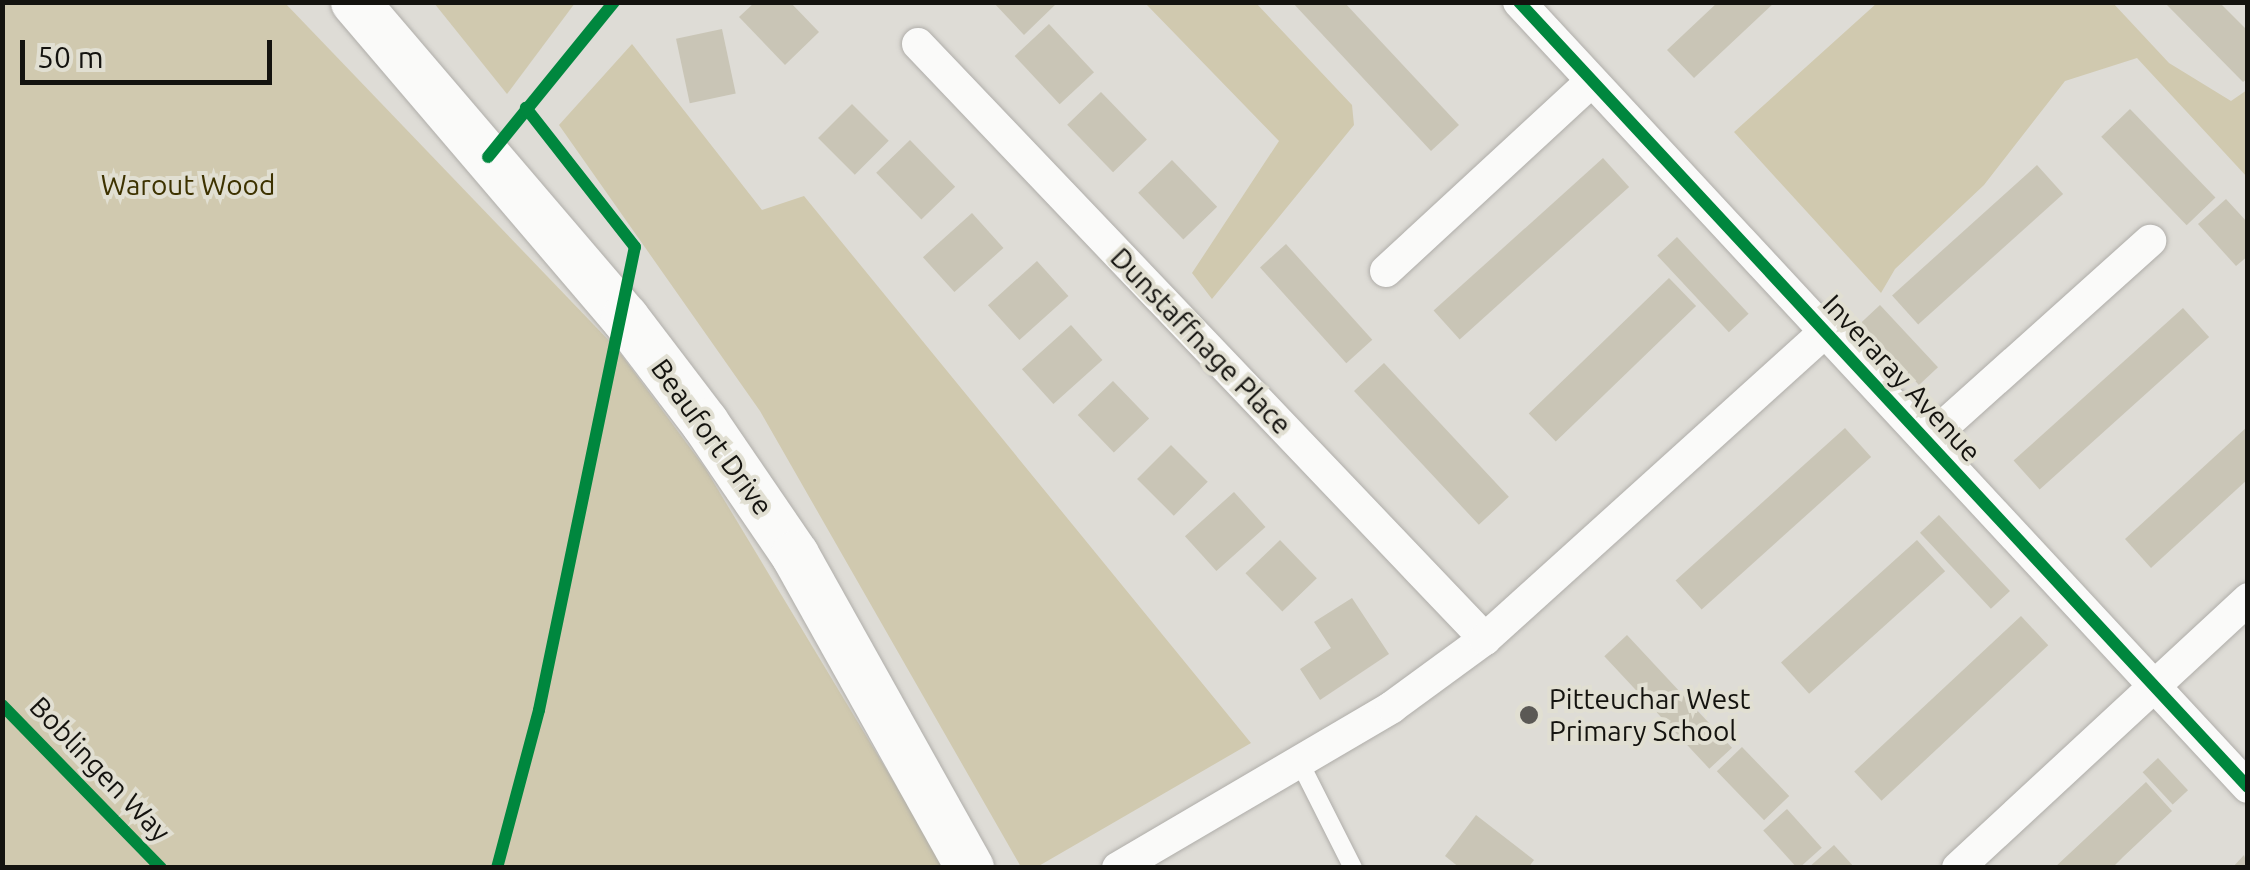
<!DOCTYPE html>
<html>
<head>
<meta charset="utf-8">
<style>
  body { margin:0 }
  #map { position:relative; width:2250px; height:870px; overflow:hidden; background:#dedcd6; font-family:Ubuntu,sans-serif }
  div>[style] { position:absolute }
  .green>* { inset:0; background:#d0c9af }
  .building>* { inset:0; background:#c9c5b6; transform-origin:0 0 }
  .roads { filter:drop-shadow(0 0 2px #afada9) drop-shadow(0 0 2px #afada9) }
  .lane>* { height:18px; margin:-9px; padding:0 9px; transform-origin:9px; border-radius:9px; background:#fafaf9 }
  .street>* { height:32px; margin:-16px; padding:0 16px; transform-origin:16px; border-radius:16px; background:#fafaf9 }
  .secondary>* { height:48px; margin:-24px; padding:0 24px; transform-origin:24px; border-radius:24px; background:#fafaf9 }
  .cycleway>* { height:12px; margin:-6px; padding:0 6px; transform-origin:6px; border-radius:6px; background:#00873e }
  .dots>* { width:28px; height:28px; translate:-50% -50%; box-sizing:border-box; border:5px solid #e1dfd2; border-radius:50% }
  span { translate:-50% -50%; white-space:nowrap; text-align:center; line-height:1.15; -webkit-text-stroke:8px #e1dfd2; paint-order:stroke }
  .park-label { font-size:28px; color:#3d3200 }
  .street-label { font-size:28px; color:#14130f }
  .poi-label { font-size:28px; color:#14130f }
  .left { translate:0 -50%; text-align:left }
  .frame { position:absolute; inset:0; border:5px solid #14130f; pointer-events:none }
  .scale { position:absolute; left:20px; top:40px; width:252px; height:45px; box-sizing:border-box; border:5px solid #14130f; border-top:0; padding-left:12px; font-size:30px; line-height:35px; white-space:nowrap; color:#14130f; -webkit-text-stroke:8px #e1dfd2; paint-order:stroke }
</style>
</head>
<body>
<div id="map">
  <div class="green">
    <i style="clip-path:polygon(2px 3px,285px 3px,617px 349px,705px 468px,945px 867px,3px 867px)"></i>
    <i style="clip-path:polygon(434px 3px,575px 3px,507px 94px)"></i>
    <i style="clip-path:polygon(1145px 3px,1256px 3px,1352px 105px,1354px 125px,1212px 299px,1192px 273px,1279px 141px)"></i>
    <i style="clip-path:polygon(1877px 3px,2113px 3px,2169px 63px,2231px 101px,2247px 90px,2247px 177px,2137px 58px,2065px 81px,1984px 185px,1895px 269px,1881px 293px,1734px 132px)"></i>
    <i style="clip-path:polygon(632px 44px,762px 210px,804px 196px,1251px 743px,1037px 867px,1021px 867px,760px 411px,559px 125px)"></i>
  </div>
  <div class="building">
    <i style="clip-path:polygon(755px 2px,790px 2px,819px 32px,785px 65px,739px 17px)"></i>
    <i style="clip-path:polygon(993px 2px,1058px 2px,1024px 35px)"></i>
    <i style="clip-path:polygon(1292px 2px,1344px 2px,1459px 125px,1431px 151px)"></i>
    <i style="clip-path:polygon(1718px 2px,1775px 2px,1694px 78px,1667px 50px)"></i>
    <i style="clip-path:polygon(2164px 2px,2219px 2px,2248px 31px,2248px 78px,2243px 82px)"></i>
    <i style="left:1049px;top:24px;width:66px;height:47px;rotate:47deg"></i>
    <i style="left:722px;top:29px;width:66px;height:47px;rotate:78deg"></i>
    <i style="left:1101px;top:92px;width:66px;height:47px;rotate:46deg"></i>
    <i style="left:852px;top:104px;width:52px;height:48px;rotate:45deg"></i>
    <i style="left:2130px;top:109px;width:123px;height:40px;rotate:46deg"></i>
    <i style="left:910px;top:140px;width:65px;height:47px;rotate:46deg"></i>
    <i style="left:1603px;top:158px;width:39px;height:228px;rotate:48deg"></i>
    <i style="left:1172px;top:160px;width:65px;height:47px;rotate:46deg"></i>
    <i style="left:2037px;top:165px;width:39px;height:195px;rotate:48deg"></i>
    <i style="clip-path:polygon(2226px 199px,2248px 223px,2248px 256px,2236px 266px,2198px 224px)"></i>
    <i style="left:972px;top:213px;width:47px;height:66px;rotate:48deg"></i>
    <i style="left:1677px;top:237px;width:105px;height:27px;rotate:47deg"></i>
    <i style="left:1286px;top:244px;width:129px;height:35px;rotate:48deg"></i>
    <i style="left:1037px;top:261px;width:47px;height:66px;rotate:48deg"></i>
    <i style="left:1669px;top:278px;width:39px;height:195px;rotate:46deg"></i>
    <i style="left:1880px;top:305px;width:85px;height:26px;rotate:47deg"></i>
    <i style="left:2183px;top:308px;width:39px;height:228px;rotate:48deg"></i>
    <i style="left:1071px;top:325px;width:47px;height:66px;rotate:48deg"></i>
    <i style="left:1384px;top:363px;width:183px;height:41px;rotate:47deg"></i>
    <i style="left:1113px;top:381px;width:52px;height:49px;rotate:46deg"></i>
    <i style="clip-path:polygon(2248px 426px,2248px 479px,2151px 568px,2125px 539px)"></i>
    <i style="left:1845px;top:428px;width:39px;height:228px;rotate:48deg"></i>
    <i style="left:1171px;top:445px;width:52px;height:48px;rotate:45deg"></i>
    <i style="left:1234px;top:492px;width:47px;height:66px;rotate:48deg"></i>
    <i style="left:1939px;top:515px;width:104px;height:26px;rotate:47deg"></i>
    <i style="left:1280px;top:540px;width:53px;height:48px;rotate:46deg"></i>
    <i style="left:1917px;top:540px;width:42px;height:183px;rotate:48deg"></i>
    <i style="clip-path:polygon(1352px 598px,1389px 654px,1320px 700px,1300px 669px,1331px 648px,1314px 622px)"></i>
    <i style="left:2021px;top:616px;width:40px;height:228px;rotate:47deg"></i>
    <i style="left:1627px;top:635px;width:154px;height:31px;rotate:47deg"></i>
    <i style="left:1742px;top:747px;width:68px;height:35px;rotate:46deg"></i>
    <i style="left:2158px;top:758px;width:44px;height:21px;rotate:47deg"></i>
    <i style="clip-path:polygon(2146px 782px,2172px 811px,2123px 857px,2112px 868px,2054px 868px)"></i>
    <i style="left:1787px;top:809px;width:52px;height:32px;rotate:48deg"></i>
    <i style="clip-path:polygon(1476px 815px,1534px 860px,1528px 868px,1460px 868px,1445px 856px)"></i>
    <i style="clip-path:polygon(1834px 845px,1855px 868px,1808px 868px)"></i>
    <i style="clip-path:polygon(2244px 855px,2248px 868px,2232px 868px)"></i>
  </div>
  <div class="roads">
    <div class="lane">
      <i style="left:1299px;top:761px;width:120px;rotate:63.2deg"></i>
    </div>
    <div class="street">
      <i style="left:1519px;top:2px;width:1071px;rotate:47.12deg"></i>
      <i style="left:918px;top:44px;width:822px;rotate:46.38deg"></i>
      <i style="left:1386px;top:271px;width:280px;rotate:-42.7deg"></i>
      <i style="left:1927px;top:441px;width:300px;rotate:-41.9deg"></i>
      <i style="left:1118px;top:868px;width:318px;rotate:-30.4deg"></i>
      <i style="left:1392px;top:707px;width:115px;rotate:-36.2deg"></i>
      <i style="left:1485px;top:639px;width:458px;rotate:-42.1deg"></i>
      <i style="left:1958px;top:868px;width:396px;rotate:-42.8deg"></i>
    </div>
    <div class="secondary">
      <i style="left:355px;top:2px;width:416px;rotate:49.5deg"></i>
      <i style="left:625px;top:318px;width:132px;rotate:52.7deg"></i>
      <i style="left:705px;top:423px;width:160px;rotate:55.7deg"></i>
      <i style="left:795px;top:555px;width:359px;rotate:60.8deg"></i>
    </div>
  </div>
  <div class="cycleway">
    <i style="left:1519px;top:2px;width:1071px;rotate:47.12deg"></i>
    <i style="left:488px;top:157px;width:200px;rotate:-50.9deg"></i>
    <i style="left:2px;top:705px;width:228px;rotate:45.7deg"></i>
    <i style="left:497px;top:868px;width:163px;rotate:-75.1deg"></i>
    <i style="left:539px;top:710px;width:473px;rotate:-78.3deg"></i>
    <i style="left:635px;top:247px;width:177px;rotate:-128.1deg"></i>
  </div>
  <div class="dots">
    <i style="left:1529px;top:715px;background:#5b5955"></i>
  </div>
  <div class="park-label">
    <span style="left:188px;top:185px">Warout Wood</span>
  </div>
  <div class="street-label">
    <span style="left:1201px;top:341px;rotate:46deg">Dunstaffnage Place</span>
    <span style="left:1902px;top:378px;rotate:47deg">Inveraray Avenue</span>
    <span style="left:712px;top:437px;rotate:54deg">Beaufort Drive</span>
    <span style="left:100px;top:769px;rotate:46deg">Boblingen Way</span>
  </div>
  <div class="poi-label">
    <span class="left" style="left:1549px;top:715px">Pitteuchar West<br>Primary School</span>
  </div>
  <div class="frame"></div>
  <div class="scale">50 m</div>
</div>
</body>
</html>
